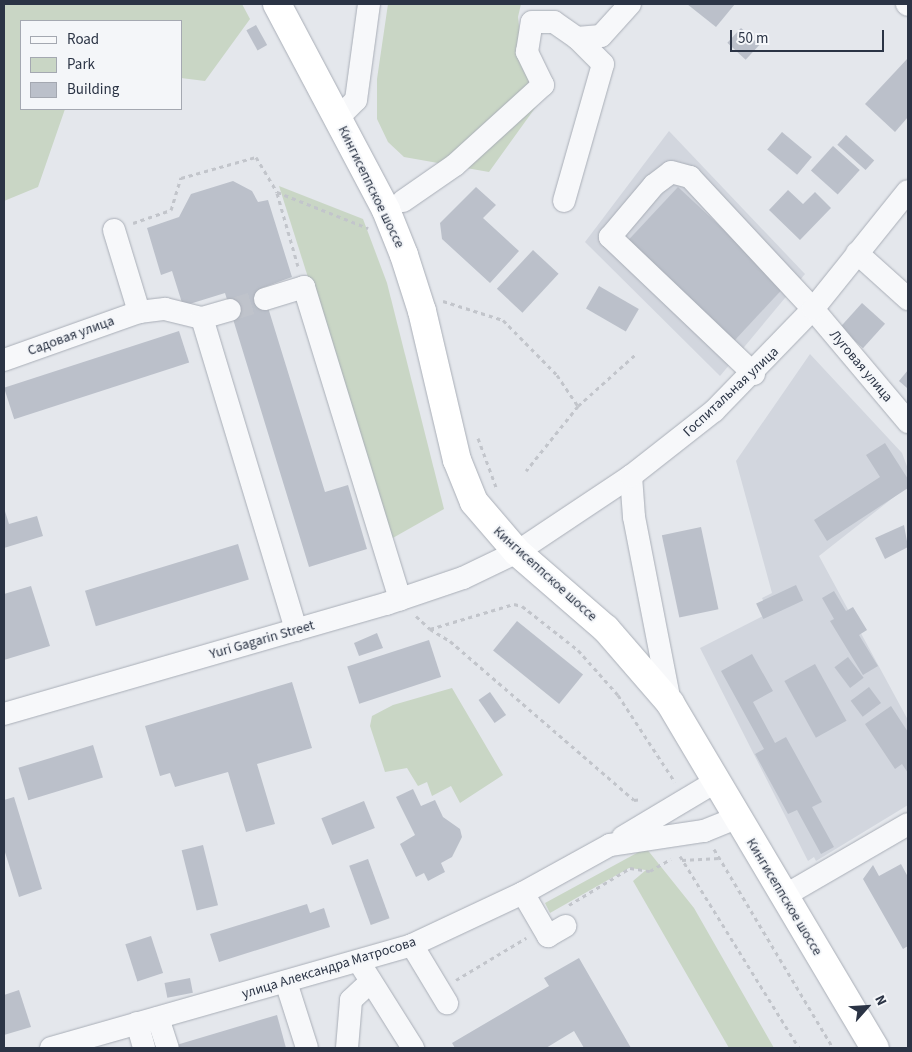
<!DOCTYPE html>
<html>
<head>
<meta charset="utf-8">
<style>
  body { margin:0 }
  #map { position:relative; width:912px; height:1052px; overflow:hidden; background:#e4e7ec; font-family:"Source Sans 3",sans-serif }
  div>[style] { position:absolute }
  .built>* { inset:0; background:#d2d6de }
  .green>* { inset:0; background:#c9d6c5 }
  .building>* { inset:0; background:#bbc0ca; transform-origin:0 0 }
  .minor-tunnel>* { height:22px; margin-top:-11px; transform-origin:0; background:repeating-linear-gradient(90deg,#bfc3cb 0 22px,transparent 0 33px) }
  .path>* { height:3px; margin-top:-1.5px; transform-origin:0; background:repeating-linear-gradient(90deg,#c2c5cb 0 4px,transparent 0 8px) }
  .roads { filter:drop-shadow(0 0 1px #a9aeb7) drop-shadow(0 0 1px #a9aeb7) }
  .minor>* { height:22px; margin:-11px; padding:0 11px; transform-origin:11px; border-radius:11px; background:#f7f8fa }
  .highway>* { height:28px; margin:-14px; padding:0 14px; transform-origin:14px; border-radius:14px; background:#fff }
  span { translate:-50% -50%; white-space:nowrap; text-align:center; line-height:1.15; -webkit-text-stroke:4px #f4f6f9; paint-order:stroke }
  .street-label { font-size:14px; color:#2b3445 }
  .frame { position:absolute; inset:0; border:5px solid #2b3445; pointer-events:none }
  .legend { position:absolute; left:20px; top:20px; width:162px; height:90px; box-sizing:border-box; background:#f4f6f9; border:1px solid #a4a8b1; margin:0; padding:6px 9px; list-style:none; font-size:15px; color:#2b3445 }
  .legend li { display:flex; align-items:center; gap:10px; height:25px }
  .legend b { width:25px; border:1px solid #a4a8b1 }
  .north { position:absolute; left:842px; top:982px; width:50px; height:50px; -webkit-text-stroke:4px #f4f6f9; paint-order:stroke; rotate:64deg; font-size:14px; font-weight:700; line-height:20px; text-align:center; color:#2b3445 }
  .north::after { content:''; display:block; margin:auto; width:18px; height:22px; background:#2b3445; clip-path:polygon(50% 0,100% 100%,50% 72%,0 100%) }
  .scale { position:absolute; left:730px; top:30px; width:154px; height:22px; box-sizing:border-box; border:2px solid #2b3445; border-top:0; padding-left:6px; font-size:15px; line-height:18px; white-space:nowrap; color:#2b3445; -webkit-text-stroke:4px #f4f6f9; paint-order:stroke }
</style>
</head>
<body>
<div id="map">
  <div class="built">
    <i style="clip-path:polygon(669px 131px,805px 274px,720px 376px,585px 242px)"></i>
    <i style="clip-path:polygon(810px 354px,902px 453px,908px 469px,908px 486px,819px 556px,908px 720px,908px 805px,816px 861px,814px 857px,808px 861px,700px 648px,769px 613px,762px 598px,772px 593px,736px 461px)"></i>
  </div>
  <div class="green">
    <i style="clip-path:polygon(4px 4px,242px 4px,250px 19px,205px 81px,181px 78px,181px 21px,21px 21px,21px 109px,65px 109px,38px 187px,4px 201px)"></i>
    <i style="clip-path:polygon(388px 4px,521px 4px,518px 17px,522px 53px,543px 97px,489px 172px,404px 157px,388px 142px,377px 119px,377px 79px)"></i>
    <i style="clip-path:polygon(279px 186px,363px 219px,387px 283px,444px 509px,391px 539px)"></i>
    <i style="clip-path:polygon(452px 688px,503px 775px,460px 803px,451px 786px,432px 796px,427px 782px,418px 786px,407px 768px,385px 772px,370px 726px,372px 716px,393px 705px)"></i>
    <i style="clip-path:polygon(646px 848px,694px 908px,774px 1048px,729px 1048px,633px 881px,646px 870px,629px 868px,550px 913px,545px 903px)"></i>
  </div>
  <div class="building">
    <i style="clip-path:polygon(687px 4px,735px 4px,716px 27px)"></i>
    <i style="left:256px;top:25px;width:23px;height:11px;rotate:61deg"></i>
    <i style="left:741px;top:28px;width:25px;height:20px;rotate:43deg"></i>
    <i style="clip-path:polygon(908px 58px,908px 117px,895px 132px,865px 104px)"></i>
    <i style="left:782px;top:132px;width:39px;height:23px;rotate:40deg"></i>
    <i style="left:846px;top:135px;width:38px;height:13px;rotate:42deg"></i>
    <i style="left:833px;top:146px;width:36px;height:33px;rotate:42deg"></i>
    <i style="clip-path:polygon(233px 181px,252px 191px,258px 202px,268px 200px,292px 277px,262px 288px,325px 492px,348px 485px,367px 549px,309px 567px,225px 293px,183px 306px,172px 271px,161px 275px,147px 228px,179px 217px,191px 194px)"></i>
    <i style="clip-path:polygon(476px 187px,496px 205px,483px 218px,519px 251px,490px 283px,442px 239px,440px 223px)"></i>
    <i style="left:678px;top:187px;width:146px;height:74px;rotate:43deg"></i>
    <i style="clip-path:polygon(788px 190px,803px 204px,815px 192px,831px 208px,800px 240px,769px 210px)"></i>
    <i style="left:533px;top:250px;width:35px;height:53px;rotate:43deg"></i>
    <i style="left:599px;top:286px;width:46px;height:26px;rotate:30deg"></i>
    <i style="left:862px;top:303px;width:31px;height:33px;rotate:42deg"></i>
    <i style="left:179px;top:331px;width:33px;height:184px;rotate:72deg"></i>
    <i style="clip-path:polygon(908px 370px,908px 386px,907px 388px,899px 381px)"></i>
    <i style="clip-path:polygon(885px 443px,908px 479px,908px 488px,827px 541px,814px 520px,880px 477px,866px 455px)"></i>
    <i style="clip-path:polygon(4px 508px,9px 524px,37px 516px,43px 536px,4px 548px)"></i>
    <i style="clip-path:polygon(904px 525px,908px 547px,885px 559px,875px 538px)"></i>
    <i style="left:701px;top:527px;width:84px;height:40px;rotate:78deg"></i>
    <i style="left:238px;top:544px;width:37px;height:160px;rotate:73deg"></i>
    <i style="left:796px;top:585px;width:17px;height:44px;rotate:65deg"></i>
    <i style="clip-path:polygon(31px 586px,50px 646px,4px 660px,4px 594px)"></i>
    <i style="clip-path:polygon(834px 591px,846px 611px,853px 607px,867px 630px,859px 635px,878px 666px,863px 675px,830px 621px,834px 619px,822px 598px)"></i>
    <i style="left:517px;top:621px;width:85px;height:38px;rotate:39deg"></i>
    <i style="clip-path:polygon(377px 633px,383px 648px,359px 656px,354px 643px)"></i>
    <i style="left:429px;top:640px;width:39px;height:86px;rotate:72deg"></i>
    <i style="clip-path:polygon(752px 654px,773px 691px,753px 702px,775px 743px,786px 737px,822px 802px,812px 807px,834px 847px,821px 854px,797px 810px,788px 814px,755px 754px,764px 749px,721px 671px)"></i>
    <i style="left:848px;top:657px;width:26px;height:17px;rotate:53deg"></i>
    <i style="left:815px;top:664px;width:65px;height:35px;rotate:61deg"></i>
    <i style="clip-path:polygon(292px 682px,312px 748px,257px 764px,275px 824px,246px 832px,228px 772px,175px 787px,170px 773px,160px 776px,145px 726px)"></i>
    <i style="left:869px;top:687px;width:20px;height:23px;rotate:53deg"></i>
    <i style="left:490px;top:692px;width:28px;height:14px;rotate:55deg"></i>
    <i style="clip-path:polygon(891px 706px,908px 732px,908px 773px,902px 764px,895px 769px,865px 724px)"></i>
    <i style="left:93px;top:745px;width:34px;height:78px;rotate:73deg"></i>
    <i style="clip-path:polygon(413px 789px,421px 806px,435px 800px,443px 817px,460px 829px,462px 837px,452px 857px,441px 863px,445px 872px,428px 881px,424px 873px,416px 877px,400px 844px,415px 835px,396px 797px)"></i>
    <i style="clip-path:polygon(14px 797px,42px 889px,19px 897px,4px 849px,4px 800px)"></i>
    <i style="left:364px;top:801px;width:29px;height:46px;rotate:68deg"></i>
    <i style="left:203px;top:845px;width:62px;height:22px;rotate:76deg"></i>
    <i style="left:368px;top:859px;width:63px;height:20px;rotate:70deg"></i>
    <i style="clip-path:polygon(901px 864px,908px 877px,908px 946px,903px 949px,863px 879px,873px 865px,879px 876px)"></i>
    <i style="clip-path:polygon(307px 904px,310px 913px,324px 908px,330px 927px,219px 962px,210px 934px)"></i>
    <i style="left:151px;top:936px;width:39px;height:27px;rotate:72deg"></i>
    <i style="clip-path:polygon(579px 958px,631px 1048px,584px 1048px,574px 1031px,546px 1048px,455px 1048px,452px 1043px,549px 986px,544px 978px)"></i>
    <i style="left:190px;top:978px;width:15px;height:26px;rotate:79deg"></i>
    <i style="clip-path:polygon(19px 990px,31px 1027px,4px 1035px,4px 995px)"></i>
    <i style="clip-path:polygon(277px 1015px,286px 1048px,174px 1048px,173px 1046px)"></i>
  </div>
  <div class="minor-tunnel">
    <i style="left:230px;top:310px;width:37px;rotate:-17deg"></i>
  </div>
  <div class="path">
    <i style="left:277px;top:193px;width:76px;rotate:74deg"></i>
    <i style="left:133px;top:223px;width:40px;rotate:-18.9deg"></i>
    <i style="left:171px;top:210px;width:34px;rotate:-73deg"></i>
    <i style="left:181px;top:178px;width:78px;rotate:-15.6deg"></i>
    <i style="left:256px;top:157px;width:41px;rotate:59deg"></i>
    <i style="left:277px;top:192px;width:98px;rotate:21.6deg"></i>
    <i style="left:443px;top:301px;width:63px;rotate:17.6deg"></i>
    <i style="left:503px;top:320px;width:77px;rotate:45.5deg"></i>
    <i style="left:557px;top:375px;width:37px;rotate:56deg"></i>
    <i style="left:578px;top:406px;width:83px;rotate:128.7deg"></i>
    <i style="left:578px;top:406px;width:78px;rotate:-41.9deg"></i>
    <i style="left:478px;top:438px;width:52px;rotate:69.8deg"></i>
    <i style="left:416px;top:616px;width:19px;rotate:43deg"></i>
    <i style="left:430px;top:629px;width:88px;rotate:-16.6deg"></i>
    <i style="left:514px;top:604px;width:8px;rotate:14deg"></i>
    <i style="left:522px;top:606px;width:71px;rotate:38.2deg"></i>
    <i style="left:578px;top:650px;width:60px;rotate:48.4deg"></i>
    <i style="left:618px;top:695px;width:104px;rotate:56.8deg"></i>
    <i style="left:430px;top:629px;width:23px;rotate:31deg"></i>
    <i style="left:450px;top:641px;width:243px;rotate:40.8deg"></i>
    <i style="left:634px;top:800px;width:8px;rotate:-7deg"></i>
    <i style="left:714px;top:849px;width:232px;rotate:59.1deg"></i>
    <i style="left:680px;top:856px;width:226px;rotate:58.2deg"></i>
    <i style="left:682px;top:860px;width:38px;rotate:-3deg"></i>
    <i style="left:569px;top:905px;width:71px;rotate:-31.2deg"></i>
    <i style="left:630px;top:868px;width:20px;rotate:9deg"></i>
    <i style="left:650px;top:871px;width:24px;rotate:-30deg"></i>
    <i style="left:456px;top:980px;width:82px;rotate:-31deg"></i>
  </div>
  <div class="roads">
    <div class="minor">
      <i style="left:907px;top:4px;width:1px;rotate:45deg"></i>
      <i style="left:338px;top:118px;width:25px;rotate:-45deg"></i>
      <i style="left:356px;top:100px;width:97px;rotate:-82.3deg"></i>
      <i style="left:403px;top:201px;width:63px;rotate:-34.7deg"></i>
      <i style="left:455px;top:165px;width:119px;rotate:-42.3deg"></i>
      <i style="left:543px;top:85px;width:37px;rotate:-116deg"></i>
      <i style="left:527px;top:52px;width:30px;rotate:-81deg"></i>
      <i style="left:532px;top:22px;width:22px"></i>
      <i style="left:554px;top:22px;width:28px;rotate:35deg"></i>
      <i style="left:577px;top:38px;width:24px;rotate:-5deg"></i>
      <i style="left:601px;top:36px;width:43px;rotate:-47.8deg"></i>
      <i style="left:564px;top:201px;width:142px;rotate:-74.1deg"></i>
      <i style="left:603px;top:64px;width:37px;rotate:-135deg"></i>
      <i style="left:114px;top:230px;width:86px;rotate:73deg"></i>
      <i style="left:139px;top:312px;width:26px;rotate:-7deg"></i>
      <i style="left:165px;top:309px;width:38px;rotate:14deg"></i>
      <i style="left:202px;top:318px;width:326px;rotate:73.2deg"></i>
      <i style="left:857px;top:253px;width:69px;rotate:42deg"></i>
      <i style="left:265px;top:299px;width:41px;rotate:-17.1deg"></i>
      <i style="left:304px;top:287px;width:327px;rotate:72.9deg"></i>
      <i style="left:202px;top:318px;width:29px;rotate:-16deg"></i>
      <i style="left:4px;top:360px;width:143px;rotate:-19.6deg"></i>
      <i style="left:754px;top:374px;width:199px;rotate:-136.4deg"></i>
      <i style="left:610px;top:237px;width:68px;rotate:-49.8deg"></i>
      <i style="left:654px;top:185px;width:21px;rotate:-37deg"></i>
      <i style="left:671px;top:172px;width:20px;rotate:15deg"></i>
      <i style="left:690px;top:177px;width:180px;rotate:47deg"></i>
      <i style="left:813px;top:309px;width:148px;rotate:49.9deg"></i>
      <i style="left:631px;top:476px;width:41px;rotate:85.8deg"></i>
      <i style="left:634px;top:517px;width:189px;rotate:79deg"></i>
      <i style="left:4px;top:714px;width:398px;rotate:-16.1deg"></i>
      <i style="left:386px;top:604px;width:81px;rotate:-18.7deg"></i>
      <i style="left:463px;top:578px;width:60px;rotate:-25.7deg"></i>
      <i style="left:517px;top:552px;width:137px;rotate:-33.7deg"></i>
      <i style="left:631px;top:476px;width:105px;rotate:-38.1deg"></i>
      <i style="left:714px;top:411px;width:142px;rotate:-45.9deg"></i>
      <i style="left:813px;top:309px;width:151px;rotate:-51.2deg"></i>
      <i style="left:623px;top:837px;width:109px;rotate:-30.8deg"></i>
      <i style="left:523px;top:893px;width:50px;rotate:59.8deg"></i>
      <i style="left:548px;top:936px;width:20px;rotate:-30deg"></i>
      <i style="left:784px;top:896px;width:143px;rotate:-30.1deg"></i>
      <i style="left:412px;top:945px;width:68px;rotate:58.9deg"></i>
      <i style="left:359px;top:962px;width:102px;rotate:57.9deg"></i>
      <i style="left:286px;top:982px;width:69px;rotate:72.3deg"></i>
      <i style="left:158px;top:1018px;width:32px;rotate:72deg"></i>
      <i style="left:137px;top:1023px;width:26px;rotate:74deg"></i>
      <i style="left:51px;top:1048px;width:375px;rotate:-15.9deg"></i>
      <i style="left:412px;top:945px;width:123px;rotate:-25.1deg"></i>
      <i style="left:523px;top:893px;width:99px;rotate:-28.9deg"></i>
      <i style="left:610px;top:845px;width:95px;rotate:-8.5deg"></i>
      <i style="left:704px;top:831px;width:35px;rotate:-22deg"></i>
      <i style="left:347px;top:1048px;width:48px;rotate:-85.2deg"></i>
      <i style="left:351px;top:1000px;width:26px;rotate:-43deg"></i>
    </div>
    <div class="highway">
      <i style="left:277px;top:4px;width:233px;rotate:62.1deg"></i>
      <i style="left:386px;top:210px;width:48px;rotate:68.2deg"></i>
      <i style="left:404px;top:255px;width:59px;rotate:72.2deg"></i>
      <i style="left:422px;top:311px;width:153px;rotate:76.8deg"></i>
      <i style="left:457px;top:460px;width:45px;rotate:68deg"></i>
      <i style="left:474px;top:502px;width:66px;rotate:49.3deg"></i>
      <i style="left:517px;top:552px;width:118px;rotate:40.9deg"></i>
      <i style="left:606px;top:629px;width:98px;rotate:49.1deg"></i>
      <i style="left:670px;top:703px;width:401px;rotate:59.3deg"></i>
    </div>
  </div>
  <div class="street-label">
    <span style="left:371px;top:187px;rotate:64deg">Кингисеппское шоссе</span>
    <span style="left:71px;top:336px;rotate:-20deg">Садовая улица</span>
    <span style="left:861px;top:366px;rotate:50deg">Луговая улица</span>
    <span style="left:731px;top:392px;rotate:-43deg">Госпитальная улица</span>
    <span style="left:545px;top:574px;rotate:42deg">Кингисеппское шоссе</span>
    <span style="left:262px;top:640px;rotate:-16deg">Yuri Gagarin Street</span>
    <span style="left:784px;top:897px;rotate:59deg">Кингисеппское шоссе</span>
    <span style="left:329px;top:968px;rotate:-17deg">улица Александра Матросова</span>
  </div>
  <div class="frame"></div>
  <ul class="legend">
  <li><b style="height:6px;background:#f7f8fa"></b>Road</li>
  <li><b style="height:14px;background:#c9d6c5"></b>Park</li>
  <li><b style="height:14px;background:#bbc0ca"></b>Building</li>
  </ul>
  <div class="north">N</div>
  <div class="scale">50 m</div>
</div>
</body>
</html>
